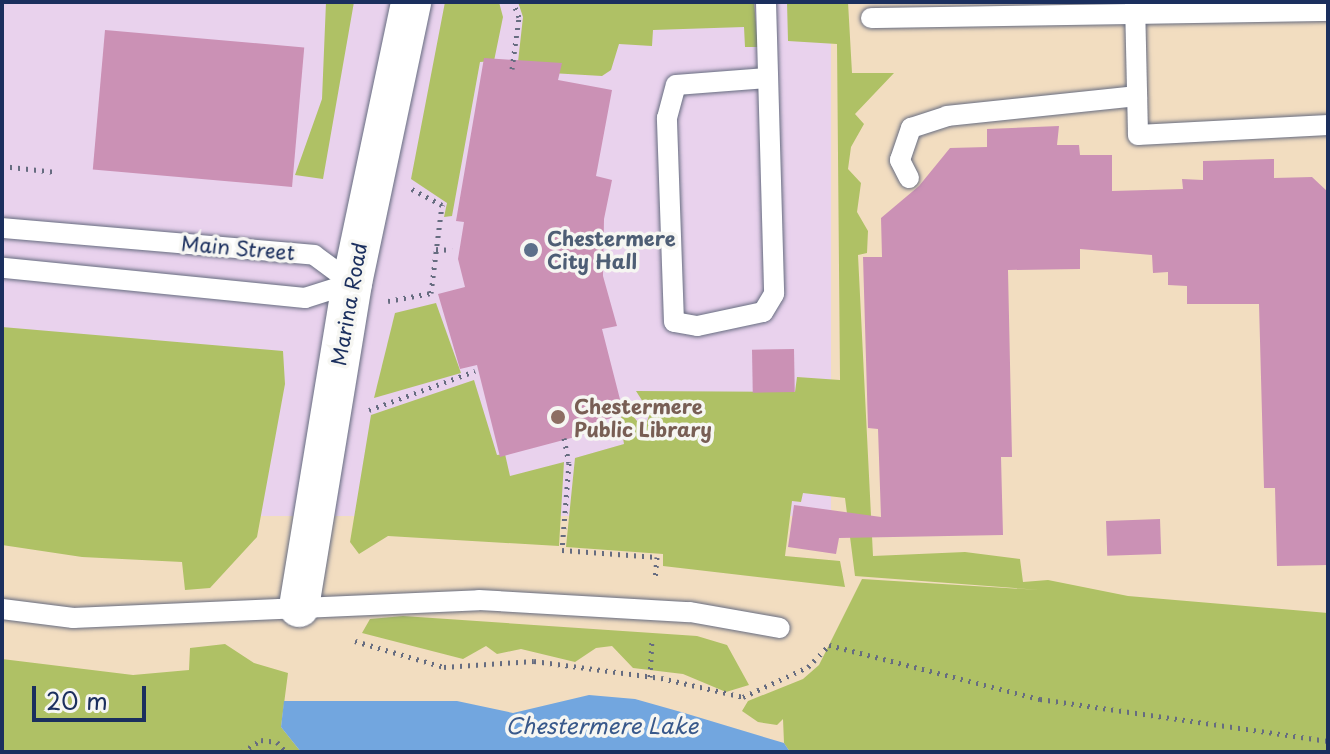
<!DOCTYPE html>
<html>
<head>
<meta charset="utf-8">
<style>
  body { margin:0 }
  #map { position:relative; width:1330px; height:754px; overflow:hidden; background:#f2ddc0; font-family:"Playpen Sans",sans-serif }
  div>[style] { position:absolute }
  .built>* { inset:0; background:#e9d2ed; transform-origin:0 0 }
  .green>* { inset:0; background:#afc165 }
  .water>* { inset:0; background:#72a6df }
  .building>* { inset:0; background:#cb91b5; transform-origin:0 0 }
  .path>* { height:5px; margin-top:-2.5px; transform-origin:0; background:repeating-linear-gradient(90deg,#666c80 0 2px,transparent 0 8px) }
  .roads { filter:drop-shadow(0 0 2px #666c80) drop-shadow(0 0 2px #666c80) }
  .lane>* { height:20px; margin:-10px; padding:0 10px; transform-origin:10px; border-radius:10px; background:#fff }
  .street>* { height:40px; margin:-20px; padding:0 20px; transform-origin:20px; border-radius:20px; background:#fff }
  .dots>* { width:22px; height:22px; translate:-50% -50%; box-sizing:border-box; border:4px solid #f6f6f2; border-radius:50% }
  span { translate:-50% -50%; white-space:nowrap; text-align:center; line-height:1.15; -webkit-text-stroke:7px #f6f6f2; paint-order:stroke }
  .service-label { font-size:20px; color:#4e5e75; font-weight:700 }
  .left { translate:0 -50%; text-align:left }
  .street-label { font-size:20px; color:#1b2f5e }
  .education-label { font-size:20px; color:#785e54; font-weight:700 }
  .water-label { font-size:22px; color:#39598b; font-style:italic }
  .frame { position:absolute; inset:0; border:4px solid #1b2f5e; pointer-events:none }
  .scale { position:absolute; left:32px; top:686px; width:114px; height:36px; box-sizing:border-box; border:4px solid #1b2f5e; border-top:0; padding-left:10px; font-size:24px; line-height:28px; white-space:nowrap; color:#1b2f5e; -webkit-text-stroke:6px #f6f6f2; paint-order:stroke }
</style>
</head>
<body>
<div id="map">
  <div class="built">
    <i style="left:2px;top:2px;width:829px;height:514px"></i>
  </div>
  <div class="green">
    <i style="clip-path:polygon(326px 2px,354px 2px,323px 179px,295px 175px,322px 99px)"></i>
    <i style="clip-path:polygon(445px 2px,499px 2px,503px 17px,494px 61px,480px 62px,452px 216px,444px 217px,447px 203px,411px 179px)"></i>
    <i style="clip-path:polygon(518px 2px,754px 2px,758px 47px,745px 47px,744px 27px,653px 30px,652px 46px,619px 44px,611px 70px,602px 76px,517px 71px,523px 17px)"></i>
    <i style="clip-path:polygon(787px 2px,848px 2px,852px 73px,894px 73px,855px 114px,864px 124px,851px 147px,848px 169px,861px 183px,857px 212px,868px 231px,867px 253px,858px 255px,873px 556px,965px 552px,1020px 559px,1023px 582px,1048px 580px,1128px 596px,1328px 613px,1328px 752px,790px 752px,784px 743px,783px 719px,777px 725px,758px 722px,742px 711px,748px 701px,803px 679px,819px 665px,862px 579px,1040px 590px,855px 576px,845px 498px,803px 493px,801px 502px,792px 501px,785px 556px,840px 561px,845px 587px,663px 566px,663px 554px,566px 547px,575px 458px,624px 444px,620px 420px,626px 407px,644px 430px,650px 413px,636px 391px,795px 392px,797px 377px,840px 380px,837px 44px,788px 41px)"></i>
    <i style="clip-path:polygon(436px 303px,461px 373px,374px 398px,395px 313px)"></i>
    <i style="clip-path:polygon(2px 327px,283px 351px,285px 384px,257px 537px,210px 588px,185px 590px,182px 562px,82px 557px,2px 545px)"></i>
    <i style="clip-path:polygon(474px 380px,497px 455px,505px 454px,510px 476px,564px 462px,559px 546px,388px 536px,359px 554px,350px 542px,371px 415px)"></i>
    <i style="clip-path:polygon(403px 616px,697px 636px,727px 645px,749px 685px,726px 692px,683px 674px,633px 668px,612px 646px,596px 648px,575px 662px,521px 649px,497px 654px,486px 646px,463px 659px,362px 633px,370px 619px)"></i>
    <i style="clip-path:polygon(225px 644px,254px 663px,288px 673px,281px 727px,301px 752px,2px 752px,2px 659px,133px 675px,189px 670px,190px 648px)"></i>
  </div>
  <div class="water">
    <i style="clip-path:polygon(589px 695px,635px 699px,681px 712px,784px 743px,790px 752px,301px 752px,281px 727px,284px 701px,457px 701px,513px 713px)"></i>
  </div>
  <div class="building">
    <i style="left:105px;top:30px;width:200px;height:140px;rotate:5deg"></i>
    <i style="clip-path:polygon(484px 58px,562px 63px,558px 80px,612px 90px,596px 176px,612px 180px,604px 219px,603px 276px,617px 326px,602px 329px,624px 415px,588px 424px,590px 433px,500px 457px,477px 365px,460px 369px,438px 294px,465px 287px,458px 259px,464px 222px,456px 221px)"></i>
    <i style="clip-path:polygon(1059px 126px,1057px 145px,1079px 145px,1080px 155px,1112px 155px,1112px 191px,1183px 189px,1182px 179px,1203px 180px,1203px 161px,1274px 159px,1274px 178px,1312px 177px,1328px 192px,1328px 565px,1277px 566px,1275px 488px,1264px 488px,1259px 304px,1187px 304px,1187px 286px,1168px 285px,1168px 272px,1153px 273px,1152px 255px,1080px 249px,1080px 269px,1008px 270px,1012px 457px,1001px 457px,1003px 535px,839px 538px,836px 554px,788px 547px,794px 505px,881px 517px,878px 429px,868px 428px,863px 257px,882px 257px,881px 218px,919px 186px,950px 148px,987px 147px,987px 129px)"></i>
    <i style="left:794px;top:349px;width:43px;height:42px;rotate:89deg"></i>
    <i style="left:1160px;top:519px;width:35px;height:54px;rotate:88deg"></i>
  </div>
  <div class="path">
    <i style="left:512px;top:69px;width:52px;rotate:-82.3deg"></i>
    <i style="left:519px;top:17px;width:16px;rotate:-112deg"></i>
    <i style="left:2px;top:166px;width:54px;rotate:6.3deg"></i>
    <i style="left:436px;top:249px;width:16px;rotate:4deg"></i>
    <i style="left:388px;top:301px;width:44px;rotate:-10.5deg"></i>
    <i style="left:431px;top:293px;width:89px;rotate:-82.9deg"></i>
    <i style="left:442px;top:205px;width:36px;rotate:-152deg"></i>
    <i style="left:369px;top:410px;width:113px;rotate:-20.2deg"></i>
    <i style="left:564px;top:438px;width:25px;rotate:79deg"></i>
    <i style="left:569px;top:463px;width:87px;rotate:94.6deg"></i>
    <i style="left:562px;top:550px;width:95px;rotate:4.2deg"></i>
    <i style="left:657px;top:557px;width:23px;rotate:95deg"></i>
    <i style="left:355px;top:641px;width:93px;rotate:16.3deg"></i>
    <i style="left:444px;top:667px;width:90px;rotate:-3.8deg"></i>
    <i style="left:534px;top:661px;width:128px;rotate:7.6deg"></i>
    <i style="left:661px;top:678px;width:84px;rotate:13deg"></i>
    <i style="left:743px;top:697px;width:72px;rotate:-24.8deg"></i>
    <i style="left:808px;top:667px;width:30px;rotate:-46deg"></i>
    <i style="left:829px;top:645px;width:218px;rotate:14.4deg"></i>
    <i style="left:1040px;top:699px;width:291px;rotate:8.3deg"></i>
    <i style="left:650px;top:677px;width:39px;rotate:-87deg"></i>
    <i style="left:242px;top:752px;width:22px;rotate:-32deg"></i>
    <i style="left:261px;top:740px;width:16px;rotate:7deg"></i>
    <i style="left:277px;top:742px;width:13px;rotate:48deg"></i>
  </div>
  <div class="roads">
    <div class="lane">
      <i style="left:766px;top:2px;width:292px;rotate:88.4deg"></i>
      <i style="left:774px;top:294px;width:21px;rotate:121deg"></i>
      <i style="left:763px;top:312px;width:67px;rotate:168deg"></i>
      <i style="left:697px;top:326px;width:23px;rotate:-170deg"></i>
      <i style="left:674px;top:322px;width:204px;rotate:-92deg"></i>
      <i style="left:667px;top:118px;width:34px;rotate:-75deg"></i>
      <i style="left:676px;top:85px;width:91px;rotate:-4.4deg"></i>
      <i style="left:1135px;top:2px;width:133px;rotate:88.7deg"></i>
      <i style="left:1138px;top:135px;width:190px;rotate:-3deg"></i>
      <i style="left:871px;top:18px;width:457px;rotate:-0.9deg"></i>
      <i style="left:909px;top:178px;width:20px;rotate:-117deg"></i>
      <i style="left:900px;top:160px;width:34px;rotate:-71deg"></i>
      <i style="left:911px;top:128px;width:38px;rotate:-18deg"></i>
      <i style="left:947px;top:116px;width:191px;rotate:-6deg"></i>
      <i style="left:2px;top:228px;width:313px;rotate:4.9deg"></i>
      <i style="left:314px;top:255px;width:47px;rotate:36.4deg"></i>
      <i style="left:352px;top:283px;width:49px;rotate:162.3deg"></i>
      <i style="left:305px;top:298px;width:304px;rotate:-174.3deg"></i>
      <i style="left:2px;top:609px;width:72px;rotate:7.2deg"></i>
      <i style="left:73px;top:618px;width:406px;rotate:-2.5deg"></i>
      <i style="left:479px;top:600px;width:211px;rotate:3.3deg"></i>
      <i style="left:690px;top:612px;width:91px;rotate:10.1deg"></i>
    </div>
    <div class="street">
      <i style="left:299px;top:607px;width:328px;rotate:-80.7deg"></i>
      <i style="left:352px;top:283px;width:287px;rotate:-78.1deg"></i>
    </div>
  </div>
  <div class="dots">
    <i style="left:531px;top:250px;background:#5c6f8a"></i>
    <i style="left:558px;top:417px;background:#8d6e63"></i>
  </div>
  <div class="service-label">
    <span class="left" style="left:547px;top:250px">Chestermere<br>City Hall</span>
  </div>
  <div class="street-label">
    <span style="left:238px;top:248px;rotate:5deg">Main Street</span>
    <span style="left:349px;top:304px;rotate:-80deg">Marina Road</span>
  </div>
  <div class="education-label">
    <span class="left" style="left:574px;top:418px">Chestermere<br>Public Library</span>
  </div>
  <div class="water-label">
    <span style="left:602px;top:725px">Chestermere Lake</span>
  </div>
  <div class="frame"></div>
  <div class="scale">20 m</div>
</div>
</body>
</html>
